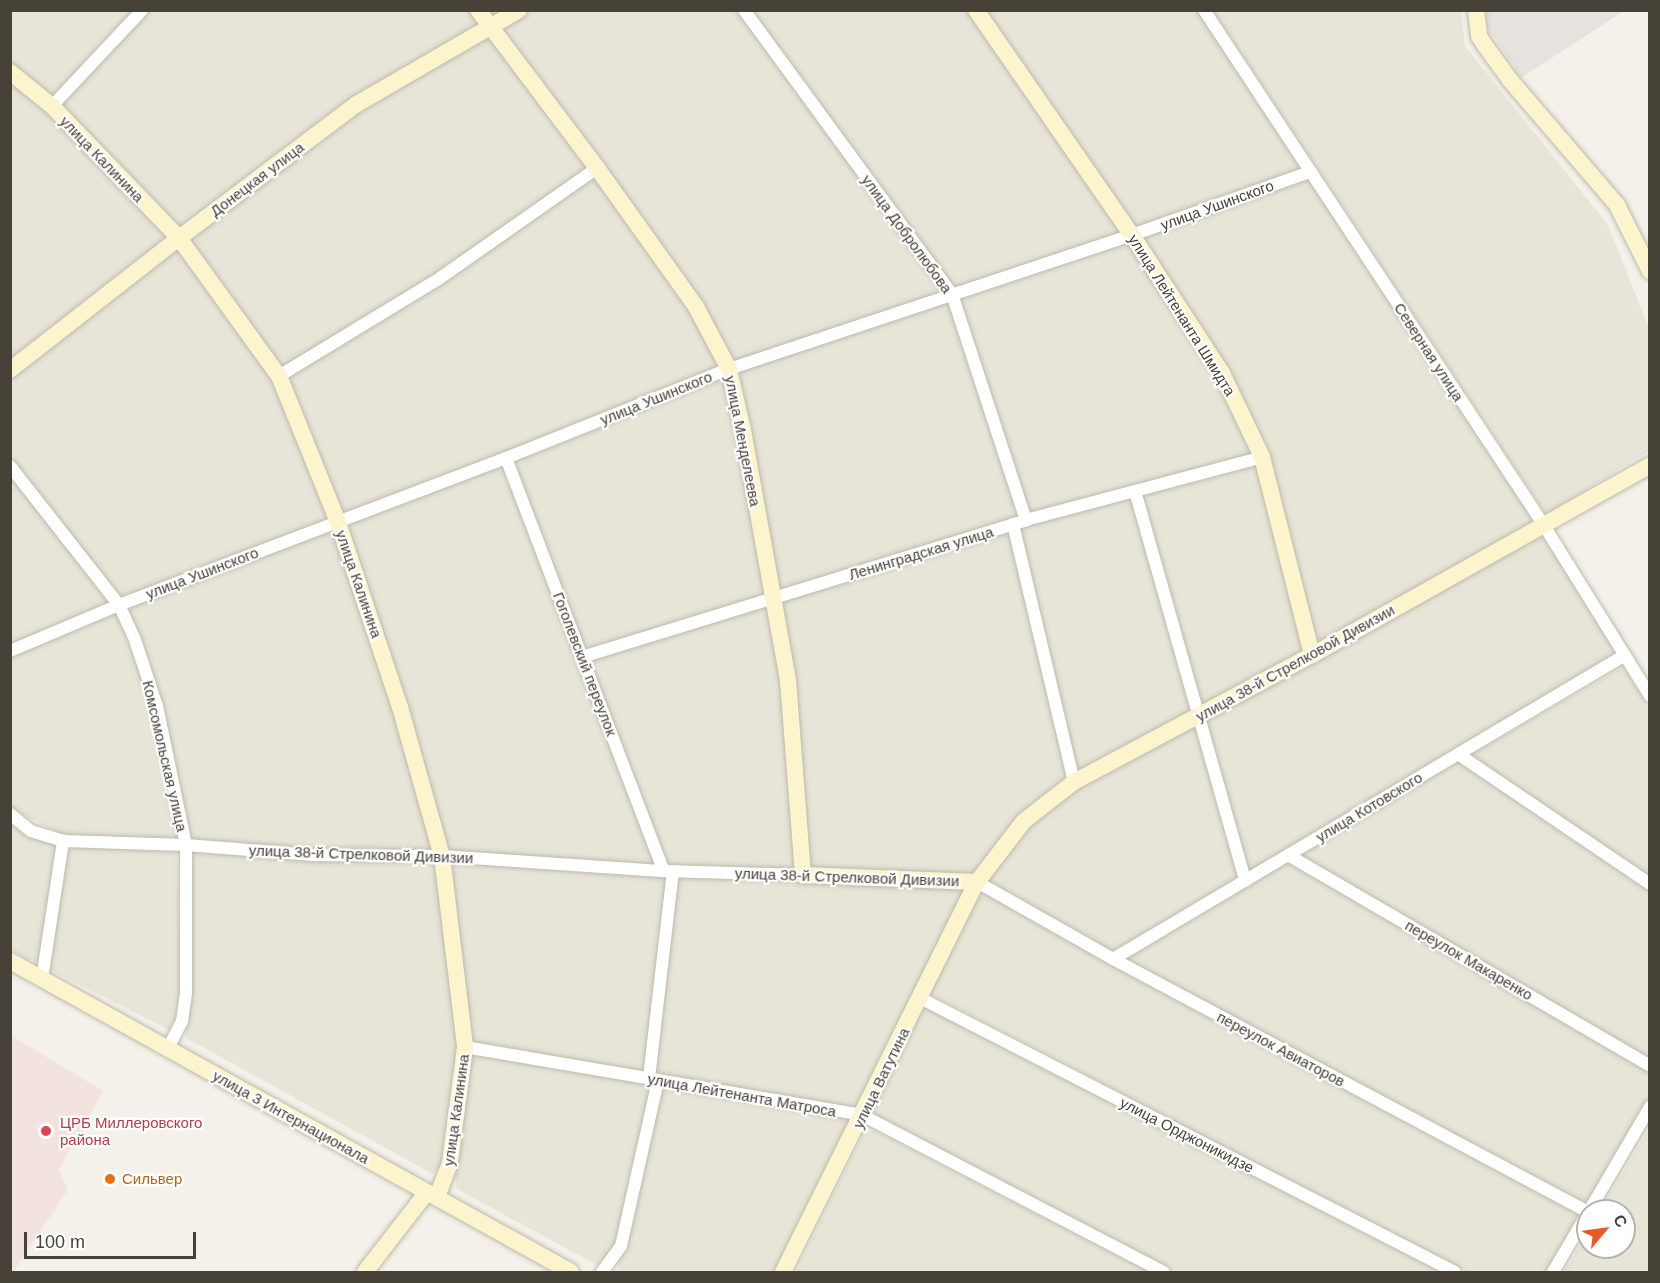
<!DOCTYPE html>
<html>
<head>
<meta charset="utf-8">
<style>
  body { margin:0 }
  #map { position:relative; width:1660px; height:1283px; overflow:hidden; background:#f3f1e9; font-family:Arial,sans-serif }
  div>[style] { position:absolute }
  .residential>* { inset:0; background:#e7e4d8 }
  .industrial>* { inset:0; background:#e6e3de }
  .medical>* { inset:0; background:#f3e3de }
  .roads { filter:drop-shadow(0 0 2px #bebaad) drop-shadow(0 0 2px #bebaad) }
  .street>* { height:12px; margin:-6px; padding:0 6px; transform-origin:6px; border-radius:6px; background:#fff }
  .secondary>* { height:16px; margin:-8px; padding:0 8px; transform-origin:8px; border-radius:8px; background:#fbf4cc }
  .dots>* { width:16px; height:16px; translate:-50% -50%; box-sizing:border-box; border:3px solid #fff; border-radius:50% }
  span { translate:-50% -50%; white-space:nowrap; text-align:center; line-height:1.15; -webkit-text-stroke:4.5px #fff; paint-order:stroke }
  .street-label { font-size:15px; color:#474238 }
  .health-label { font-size:15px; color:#be3a42 }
  .left { translate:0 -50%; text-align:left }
  .food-label { font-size:15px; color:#c56008 }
  .frame { position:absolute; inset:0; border:12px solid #474238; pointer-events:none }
  .north { position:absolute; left:1576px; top:1199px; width:60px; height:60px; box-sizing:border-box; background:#fff; border:2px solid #b5b3af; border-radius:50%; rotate:61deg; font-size:16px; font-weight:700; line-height:24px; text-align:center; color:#474238 }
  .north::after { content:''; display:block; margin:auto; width:21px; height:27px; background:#ea592a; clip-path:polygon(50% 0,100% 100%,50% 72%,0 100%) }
  .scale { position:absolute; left:24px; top:1232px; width:172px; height:27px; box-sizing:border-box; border:3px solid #474238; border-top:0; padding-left:8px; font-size:18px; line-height:21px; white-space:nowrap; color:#474238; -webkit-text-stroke:4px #fff; paint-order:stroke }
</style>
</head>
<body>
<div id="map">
  <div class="residential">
    <i style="clip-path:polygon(10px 11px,141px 11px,51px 105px,11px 71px)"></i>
    <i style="clip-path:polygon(145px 11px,475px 11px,594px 168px,439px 274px,279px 373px,179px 234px,54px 106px)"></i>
    <i style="clip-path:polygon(481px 11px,740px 11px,947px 293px,731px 365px)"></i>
    <i style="clip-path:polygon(748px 11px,973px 11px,1127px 234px,953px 290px)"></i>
    <i style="clip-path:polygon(980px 11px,1200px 11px,1304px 170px,1133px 230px)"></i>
    <i style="clip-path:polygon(1213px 11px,1461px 11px,1465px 46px,1608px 225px,1649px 328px,1649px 451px,1546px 514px)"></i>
    <i style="clip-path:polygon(11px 79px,49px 111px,172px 237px,11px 365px)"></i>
    <i style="clip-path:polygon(596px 170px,693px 309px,725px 368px,340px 518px,282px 377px)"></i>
    <i style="clip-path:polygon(1308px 178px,1536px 523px,1315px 649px,1266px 453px,1142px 238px)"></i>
    <i style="clip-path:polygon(1130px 239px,1219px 375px,1257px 455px,1029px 517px,956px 297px)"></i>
    <i style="clip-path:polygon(178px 244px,274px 379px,332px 519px,121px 599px,11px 459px,11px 375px)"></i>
    <i style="clip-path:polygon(948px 299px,1021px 519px,776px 594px,735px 371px)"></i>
    <i style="clip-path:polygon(726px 374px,769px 596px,585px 652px,510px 460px)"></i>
    <i style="clip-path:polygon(505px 460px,661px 868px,444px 854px,340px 523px)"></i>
    <i style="clip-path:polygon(1257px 461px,1307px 654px,1201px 710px,1141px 496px)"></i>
    <i style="clip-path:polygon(10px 468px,116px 604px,10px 648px)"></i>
    <i style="clip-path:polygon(1133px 494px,1196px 715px,1076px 778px,1017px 526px)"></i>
    <i style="clip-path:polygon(336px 526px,438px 853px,190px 841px,125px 606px)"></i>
    <i style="clip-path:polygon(1011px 528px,1071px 781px,973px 878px,805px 872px,780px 603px)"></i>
    <i style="clip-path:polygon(1542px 528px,1623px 655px,1246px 877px,1201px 716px)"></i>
    <i style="clip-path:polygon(771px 601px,800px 873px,666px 868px,585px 658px)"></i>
    <i style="clip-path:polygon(116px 611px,153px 708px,181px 841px,65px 836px,10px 808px,10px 657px)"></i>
    <i style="clip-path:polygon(1624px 666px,1649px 709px,1649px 878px,1470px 755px)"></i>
    <i style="clip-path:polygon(1196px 722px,1240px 879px,1114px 954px,984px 881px,1028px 826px,1079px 786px)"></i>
    <i style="clip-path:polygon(1458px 758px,1649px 888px,1649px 1061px,1297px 855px)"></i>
    <i style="clip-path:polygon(10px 815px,66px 846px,176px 852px,182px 1003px,171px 1031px,11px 950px)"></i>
    <i style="clip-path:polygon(188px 846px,440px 858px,462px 1046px,444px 1164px,433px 1174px,186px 1038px,190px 1002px)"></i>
    <i style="clip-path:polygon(444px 858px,670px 873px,646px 1075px,468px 1044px)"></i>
    <i style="clip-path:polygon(1288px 859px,1649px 1070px,1649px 1099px,1586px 1208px,1120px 959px)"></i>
    <i style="clip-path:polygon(674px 872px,975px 884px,861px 1112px,651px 1077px)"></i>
    <i style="clip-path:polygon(979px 890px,1580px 1214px,1547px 1272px,1466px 1272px,929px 993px)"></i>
    <i style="clip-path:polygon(921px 1002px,1449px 1272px,1169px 1272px,866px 1114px)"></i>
    <i style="clip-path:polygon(466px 1048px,656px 1082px,614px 1250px,597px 1265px,457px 1189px,454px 1174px)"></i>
    <i style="clip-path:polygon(660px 1082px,858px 1117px,776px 1272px,617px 1272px)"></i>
    <i style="clip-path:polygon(1649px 1129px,1649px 1272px,1564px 1272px,1588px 1232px,1588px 1247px,1624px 1247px,1624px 1211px,1600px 1211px)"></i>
    <i style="clip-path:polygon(873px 1130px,1136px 1265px,1151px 1272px,796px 1272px,863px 1135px)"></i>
  </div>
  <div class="industrial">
    <i style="clip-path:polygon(1486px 10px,1624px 10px,1624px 11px,1521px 78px,1488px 28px)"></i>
  </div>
  <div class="medical">
    <i style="clip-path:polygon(10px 1035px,103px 1091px,59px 1170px,68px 1190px,13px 1272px,10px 1272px)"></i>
  </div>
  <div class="roads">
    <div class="street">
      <i style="left:744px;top:10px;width:352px;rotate:53.8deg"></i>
      <i style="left:952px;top:294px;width:238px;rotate:71.9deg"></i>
      <i style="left:1204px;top:10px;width:616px;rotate:56.59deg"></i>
      <i style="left:1543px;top:524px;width:203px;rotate:58.1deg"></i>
      <i style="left:52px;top:106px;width:132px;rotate:-46.8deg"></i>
      <i style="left:279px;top:376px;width:188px;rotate:-31.3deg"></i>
      <i style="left:440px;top:278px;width:192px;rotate:-35deg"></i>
      <i style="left:506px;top:458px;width:442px;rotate:69.1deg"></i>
      <i style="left:10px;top:466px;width:177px;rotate:51.9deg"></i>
      <i style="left:119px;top:605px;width:38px;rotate:65deg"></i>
      <i style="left:135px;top:640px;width:70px;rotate:71.6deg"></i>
      <i style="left:157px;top:706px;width:142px;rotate:78.2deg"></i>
      <i style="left:186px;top:845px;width:148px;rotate:90deg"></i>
      <i style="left:186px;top:993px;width:28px;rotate:98deg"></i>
      <i style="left:182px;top:1021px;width:31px;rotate:117deg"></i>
      <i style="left:1135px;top:491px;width:405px;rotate:74.2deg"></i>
      <i style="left:1013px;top:524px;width:265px;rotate:76.7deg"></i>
      <i style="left:10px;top:651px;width:118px;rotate:-22.9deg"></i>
      <i style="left:119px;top:605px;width:414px;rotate:-20.8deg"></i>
      <i style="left:506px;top:458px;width:240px;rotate:-21.8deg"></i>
      <i style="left:729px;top:369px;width:425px;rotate:-18.4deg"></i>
      <i style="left:1132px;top:235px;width:189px;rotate:-19.5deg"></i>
      <i style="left:582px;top:657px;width:465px;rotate:-17.1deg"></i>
      <i style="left:1026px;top:520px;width:244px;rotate:-14.9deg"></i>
      <i style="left:1458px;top:754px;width:232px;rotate:34.1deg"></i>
      <i style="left:10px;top:814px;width:27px;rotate:39deg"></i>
      <i style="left:31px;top:831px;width:34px;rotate:17deg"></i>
      <i style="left:63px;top:841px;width:123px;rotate:1.9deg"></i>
      <i style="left:186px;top:845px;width:127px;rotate:4.5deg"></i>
      <i style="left:313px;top:855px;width:129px;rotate:0.4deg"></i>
      <i style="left:442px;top:856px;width:223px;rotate:3.9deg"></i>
      <i style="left:664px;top:871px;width:139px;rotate:1.6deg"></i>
      <i style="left:1288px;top:855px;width:419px;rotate:30.2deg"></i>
      <i style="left:977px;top:882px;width:156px;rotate:29.5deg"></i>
      <i style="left:1113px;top:959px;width:538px;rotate:28.04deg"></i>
      <i style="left:1113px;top:959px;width:595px;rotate:-30.7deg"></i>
      <i style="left:42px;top:979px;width:140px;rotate:-81.3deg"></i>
      <i style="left:920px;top:998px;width:601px;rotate:27.12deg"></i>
      <i style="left:465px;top:1047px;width:403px;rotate:9.7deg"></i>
      <i style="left:862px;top:1115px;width:340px;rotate:27.5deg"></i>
      <i style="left:649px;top:1078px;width:208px;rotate:-83.4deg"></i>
      <i style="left:1589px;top:1211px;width:121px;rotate:-59.6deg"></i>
      <i style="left:602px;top:1272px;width:32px;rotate:-54deg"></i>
      <i style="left:621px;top:1246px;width:170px;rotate:-77.4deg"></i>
      <i style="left:1553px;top:1272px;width:69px;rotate:-59.7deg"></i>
    </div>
    <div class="secondary">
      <i style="left:478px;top:10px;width:198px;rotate:53deg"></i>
      <i style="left:597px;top:168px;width:171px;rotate:54.5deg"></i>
      <i style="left:696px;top:307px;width:70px;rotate:62deg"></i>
      <i style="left:729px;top:369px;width:63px;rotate:77.1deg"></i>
      <i style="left:743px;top:430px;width:254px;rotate:79.8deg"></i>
      <i style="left:788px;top:680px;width:196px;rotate:85.6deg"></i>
      <i style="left:803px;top:875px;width:174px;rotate:2.3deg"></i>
      <i style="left:976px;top:10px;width:274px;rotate:55.3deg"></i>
      <i style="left:1132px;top:235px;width:165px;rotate:56.9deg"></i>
      <i style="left:1222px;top:373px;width:93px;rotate:64.5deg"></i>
      <i style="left:1262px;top:457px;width:204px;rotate:75.8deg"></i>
      <i style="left:1476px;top:10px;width:26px;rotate:83deg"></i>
      <i style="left:1479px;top:36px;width:9px;rotate:58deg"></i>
      <i style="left:1484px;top:44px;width:44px;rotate:54.2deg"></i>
      <i style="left:1510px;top:80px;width:165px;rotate:49.4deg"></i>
      <i style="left:1617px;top:205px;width:74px;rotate:63.4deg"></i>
      <i style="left:10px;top:72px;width:54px;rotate:39deg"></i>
      <i style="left:52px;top:106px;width:183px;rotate:46.1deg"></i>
      <i style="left:179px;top:238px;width:170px;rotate:54.1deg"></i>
      <i style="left:279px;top:376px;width:157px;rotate:68deg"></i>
      <i style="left:338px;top:522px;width:195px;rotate:71.5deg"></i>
      <i style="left:400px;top:707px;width:155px;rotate:74.3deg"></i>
      <i style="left:442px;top:856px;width:192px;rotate:83.1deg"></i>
      <i style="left:465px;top:1047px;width:117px;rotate:97.4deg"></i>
      <i style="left:450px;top:1163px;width:36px;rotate:111deg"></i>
      <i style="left:10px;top:370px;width:214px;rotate:-38deg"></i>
      <i style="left:179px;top:238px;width:223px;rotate:-37deg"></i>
      <i style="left:357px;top:104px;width:187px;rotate:-30.1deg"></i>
      <i style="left:10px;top:961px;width:641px;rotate:29deg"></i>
      <i style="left:365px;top:1272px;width:101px;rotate:-52.2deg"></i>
      <i style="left:783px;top:1272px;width:436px;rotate:-63.6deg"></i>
      <i style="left:977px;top:882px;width:77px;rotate:-52.4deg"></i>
      <i style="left:1024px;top:821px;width:63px;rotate:-38deg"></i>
      <i style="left:1074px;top:782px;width:270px;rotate:-28.1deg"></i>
      <i style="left:1312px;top:655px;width:388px;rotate:-29.3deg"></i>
    </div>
  </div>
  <div class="dots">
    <i style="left:46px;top:1131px;background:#e0444e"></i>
    <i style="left:110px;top:1179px;background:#e8710a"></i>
  </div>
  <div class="street-label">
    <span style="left:102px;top:159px;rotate:46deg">улица Калинина</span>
    <span style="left:257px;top:179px;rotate:-37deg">Донецкая улица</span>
    <span style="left:1217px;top:205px;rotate:-20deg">улица Ушинского</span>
    <span style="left:907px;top:234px;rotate:54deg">улица Добролюбова</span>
    <span style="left:1182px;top:315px;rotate:58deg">улица Лейтенанта Шмидта</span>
    <span style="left:1429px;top:352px;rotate:57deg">Северная улица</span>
    <span style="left:656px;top:398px;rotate:-22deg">улица Ушинского</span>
    <span style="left:743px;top:441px;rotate:79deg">улица Менделеева</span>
    <span style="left:921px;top:553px;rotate:-17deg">Ленинградская улица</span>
    <span style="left:202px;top:573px;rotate:-21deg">улица Ушинского</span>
    <span style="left:359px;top:584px;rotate:71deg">улица Калинина</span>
    <span style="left:1295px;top:663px;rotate:-29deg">улица 38-й Стрелковой Дивизии</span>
    <span style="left:585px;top:664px;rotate:69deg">Гоголевский переулок</span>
    <span style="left:165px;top:756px;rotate:77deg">Комсомольская улица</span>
    <span style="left:1369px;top:807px;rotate:-31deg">улица Котовского</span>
    <span style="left:361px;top:854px;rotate:2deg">улица 38-й Стрелковой Дивизии</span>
    <span style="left:847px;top:877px;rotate:2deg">улица 38-й Стрелковой Дивизии</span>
    <span style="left:1469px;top:960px;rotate:30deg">переулок Макаренко</span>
    <span style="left:1281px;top:1049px;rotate:28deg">переулок Авиаторов</span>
    <span style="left:881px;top:1078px;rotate:-64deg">улица Ватутина</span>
    <span style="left:742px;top:1095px;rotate:10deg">улица Лейтенанта Матроса</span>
    <span style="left:456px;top:1110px;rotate:-82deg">улица Калинина</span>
    <span style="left:291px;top:1117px;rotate:29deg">улица 3 Интернационала</span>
    <span style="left:1187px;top:1135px;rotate:27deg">улица Орджоникидзе</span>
  </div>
  <div class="health-label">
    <span class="left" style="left:60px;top:1131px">ЦРБ Миллеровского<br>района</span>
  </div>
  <div class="food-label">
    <span class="left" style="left:122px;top:1179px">Сильвер</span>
  </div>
  <div class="frame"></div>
  <div class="north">С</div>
  <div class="scale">100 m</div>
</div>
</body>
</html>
